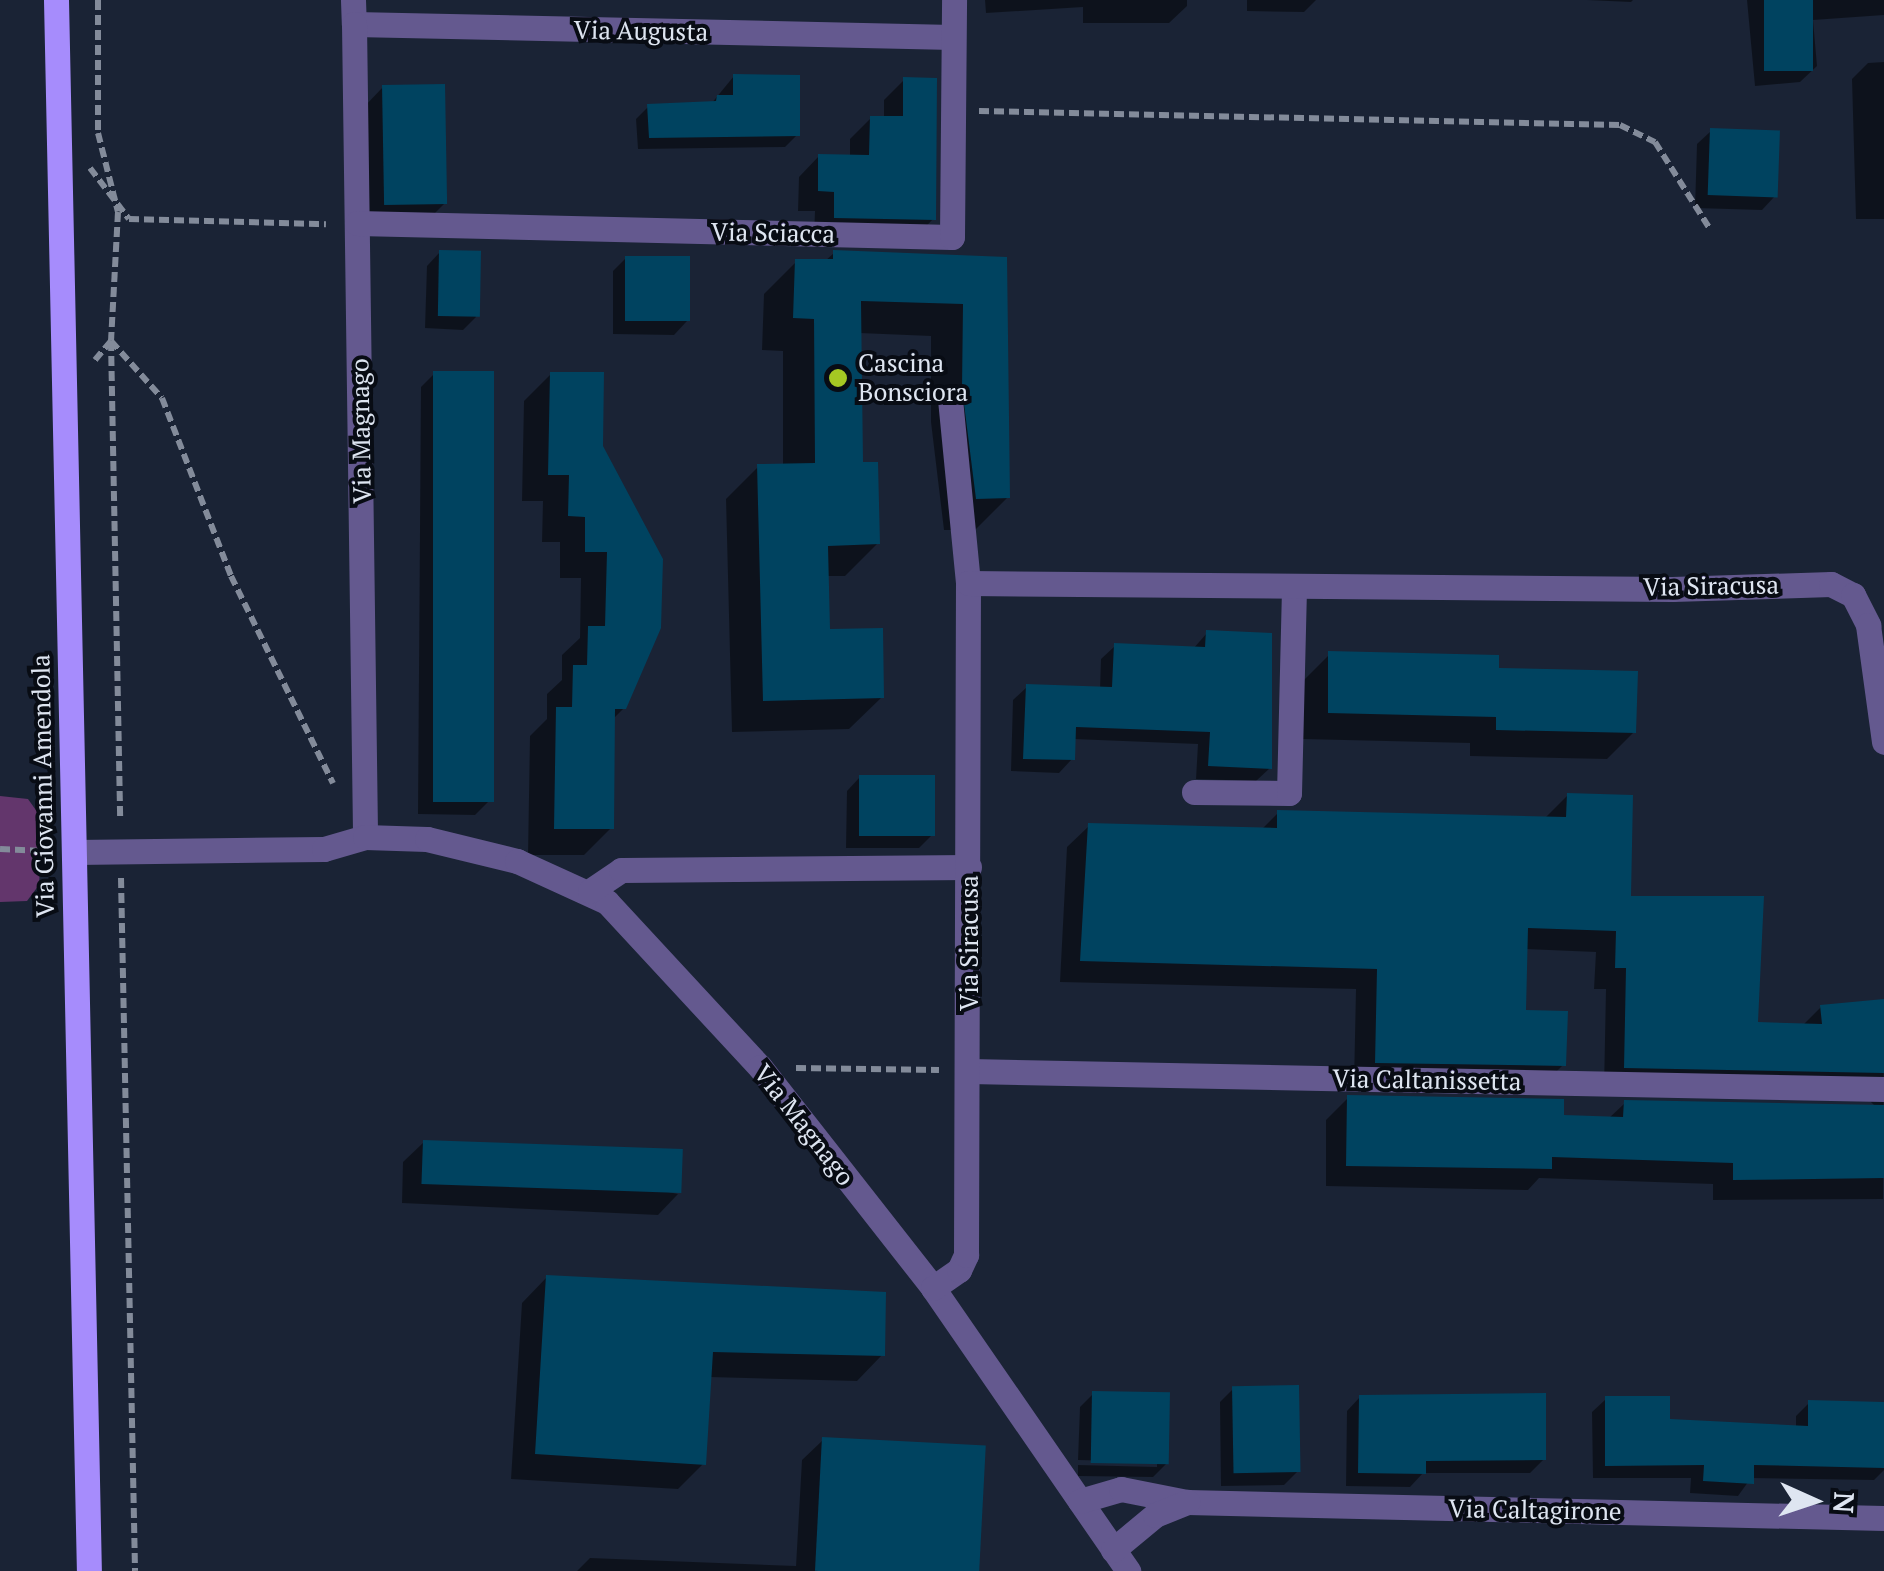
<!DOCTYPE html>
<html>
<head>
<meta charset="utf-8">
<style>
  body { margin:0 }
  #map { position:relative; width:1884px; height:1571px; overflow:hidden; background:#1a2335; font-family:"PT Serif",serif }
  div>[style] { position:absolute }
  .green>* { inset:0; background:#63366c }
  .shadow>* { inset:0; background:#0007 }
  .building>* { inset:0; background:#004360; transform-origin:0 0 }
  .path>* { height:6px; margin-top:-3px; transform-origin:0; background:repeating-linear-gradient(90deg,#838b9a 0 10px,transparent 0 15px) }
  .minor>* { height:25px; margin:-12.5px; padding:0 12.5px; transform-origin:12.5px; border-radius:12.5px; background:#64598f }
  .major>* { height:25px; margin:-12.5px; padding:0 12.5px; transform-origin:12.5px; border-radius:12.5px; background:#a68cfc }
  .dots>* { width:28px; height:28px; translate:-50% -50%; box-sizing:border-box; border:5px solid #080c14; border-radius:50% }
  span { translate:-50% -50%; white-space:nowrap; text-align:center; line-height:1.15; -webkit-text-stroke:8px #080c14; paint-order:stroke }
  .street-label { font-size:25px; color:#dee5f1 }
  .poi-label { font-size:25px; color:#dee5f1 }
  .left { translate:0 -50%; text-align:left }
  .north { position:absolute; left:1764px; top:1451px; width:100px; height:100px; -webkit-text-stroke:8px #080c14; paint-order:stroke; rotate:93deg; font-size:28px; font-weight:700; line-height:40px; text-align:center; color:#dee5f1 }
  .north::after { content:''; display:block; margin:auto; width:35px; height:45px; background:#dee5f1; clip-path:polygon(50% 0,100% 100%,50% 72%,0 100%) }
</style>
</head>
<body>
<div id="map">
  <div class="green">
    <i style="clip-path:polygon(0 796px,28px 799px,43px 820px,39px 885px,27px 901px,0 902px)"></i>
  </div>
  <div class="shadow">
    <i style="clip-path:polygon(985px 0,1187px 0,1187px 6px,1169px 23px,1083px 23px,1083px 7px,986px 13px)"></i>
    <i style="clip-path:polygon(1247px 0,1316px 0,1304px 12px,1247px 11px)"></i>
    <i style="clip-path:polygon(1587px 0,1633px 0,1631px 2px)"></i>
    <i style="clip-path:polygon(1747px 0,1884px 0,1884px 15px,1813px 20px,1817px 66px,1800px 82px,1755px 86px)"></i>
    <i style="clip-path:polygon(1884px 62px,1884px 219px,1856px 219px,1852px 79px,1868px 63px)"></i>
    <i style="clip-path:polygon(734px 76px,797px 135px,785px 147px,638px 149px,636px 119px,648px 107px,711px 104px)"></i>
    <i style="clip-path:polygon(904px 80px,933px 219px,913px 240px,814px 237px,815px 211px,798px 211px,799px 177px,819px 156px,850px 157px,850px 139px,871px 118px,884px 119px,884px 100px)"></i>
    <i style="clip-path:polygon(383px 87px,445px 203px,424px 224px,364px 224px,363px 108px)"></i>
    <i style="clip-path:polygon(1711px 131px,1775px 196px,1762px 210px,1695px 208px,1697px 144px)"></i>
    <i style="clip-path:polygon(440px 252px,476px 317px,463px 330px,425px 328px,427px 266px)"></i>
    <i style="clip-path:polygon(834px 253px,1004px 259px,1008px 497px,975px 530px,944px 530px,931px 422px,931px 336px,859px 333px,860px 465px,878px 543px,845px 576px,826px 576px,828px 631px,882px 697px,849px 729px,732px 732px,726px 499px,758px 467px,783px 466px,783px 351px,762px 350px,764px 294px,796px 262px,825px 261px)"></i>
    <i style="clip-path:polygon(626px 258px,687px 321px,674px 335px,613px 334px,613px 271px)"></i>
    <i style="clip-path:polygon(434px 374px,489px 801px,475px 815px,418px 814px,421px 387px)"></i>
    <i style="clip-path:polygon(551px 374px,600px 446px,624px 708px,612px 720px,611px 828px,584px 855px,528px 855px,530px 736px,547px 719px,547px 694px,562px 680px,562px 655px,580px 638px,581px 578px,560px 578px,560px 542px,542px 542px,543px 501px,522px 501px,524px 401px)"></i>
    <i style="clip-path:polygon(1207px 633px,1270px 768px,1256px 781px,1196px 779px,1198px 744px,1073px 739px,1072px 759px,1059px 773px,1011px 771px,1013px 700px,1027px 687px,1100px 689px,1101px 659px,1115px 646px,1193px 649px)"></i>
    <i style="clip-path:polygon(1330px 654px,1496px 671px,1634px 732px,1607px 759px,1470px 756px,1470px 743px,1302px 739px,1303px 681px)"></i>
    <i style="clip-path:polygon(860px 777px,932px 835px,919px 848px,846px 848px,847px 791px)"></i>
    <i style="clip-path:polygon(1568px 795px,1628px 898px,1756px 1025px,1802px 1026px,1821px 1007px,1884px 1002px,1883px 1199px,1713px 1200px,1713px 1184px,1539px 1178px,1528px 1190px,1326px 1186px,1326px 1120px,1348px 1098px,1608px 1119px,1625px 1103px,1877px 1108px,1862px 1093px,1604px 1088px,1606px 989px,1594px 989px,1596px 952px,1525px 949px,1524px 1012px,1563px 1065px,1541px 1087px,1354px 1083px,1356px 989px,1060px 982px,1067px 847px,1089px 826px,1261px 830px,1278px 813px,1546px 817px)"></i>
    <i style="clip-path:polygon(424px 1142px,678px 1194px,658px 1215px,402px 1203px,403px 1162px)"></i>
    <i style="clip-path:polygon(547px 1277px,882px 1355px,857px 1381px,709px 1377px,703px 1464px,678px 1489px,511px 1479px,522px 1303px)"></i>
    <i style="clip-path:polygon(1233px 1389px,1298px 1471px,1284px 1485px,1221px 1486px,1220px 1402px)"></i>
    <i style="clip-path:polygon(1093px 1394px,1166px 1464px,1153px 1477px,1078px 1476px,1078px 1465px,1157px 1467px,1157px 1462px,1078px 1460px,1080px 1407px)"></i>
    <i style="clip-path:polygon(1360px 1397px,1544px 1459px,1530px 1473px,1423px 1473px,1410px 1487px,1346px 1486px,1347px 1411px)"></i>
    <i style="clip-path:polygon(1606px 1399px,1667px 1421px,1796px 1428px,1796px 1416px,1809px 1403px,1884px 1404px,1884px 1470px,1874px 1480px,1751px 1478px,1738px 1496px,1690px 1493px,1691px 1478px,1593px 1478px,1592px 1412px)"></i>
    <i style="clip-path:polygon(823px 1440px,976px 1571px,577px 1571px,590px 1558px,796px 1566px,802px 1460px)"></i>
  </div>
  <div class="building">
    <i style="left:1764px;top:0;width:49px;height:71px"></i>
    <i style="clip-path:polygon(733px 74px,800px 75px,800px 136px,649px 138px,647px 104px,716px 101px,717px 95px,733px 95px)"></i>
    <i style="clip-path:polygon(903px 77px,937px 78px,936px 220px,834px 218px,834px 192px,818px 191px,818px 154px,869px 155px,870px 116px,903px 116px)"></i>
    <i style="left:445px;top:84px;width:120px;height:63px;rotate:89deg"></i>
    <i style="left:1710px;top:128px;width:70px;height:67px;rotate:2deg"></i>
    <i style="left:439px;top:250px;width:42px;height:66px;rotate:1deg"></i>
    <i style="clip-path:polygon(833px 250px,1007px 257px,1010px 498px,976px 499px,962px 388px,963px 304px,861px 301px,863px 462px,878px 462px,880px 544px,828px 546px,830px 629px,883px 628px,884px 698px,763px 701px,757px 464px,815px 463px,814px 319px,793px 318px,795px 259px,833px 259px)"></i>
    <i style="left:625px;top:256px;width:65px;height:65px"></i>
    <i style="left:433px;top:371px;width:61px;height:431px"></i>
    <i style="clip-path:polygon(550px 372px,604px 372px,603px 446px,663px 559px,661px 628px,626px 709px,615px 709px,614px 829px,554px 829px,556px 707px,572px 707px,573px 665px,587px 665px,588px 626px,605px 626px,607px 552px,585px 552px,585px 517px,568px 516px,569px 475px,548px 475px)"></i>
    <i style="clip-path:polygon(1206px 630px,1272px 633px,1272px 769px,1208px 766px,1210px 732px,1076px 727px,1075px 760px,1023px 759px,1026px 684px,1112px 687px,1114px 643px,1205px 647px)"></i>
    <i style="clip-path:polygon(1328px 651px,1499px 655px,1499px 668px,1638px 671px,1636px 733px,1496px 730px,1496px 717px,1328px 713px)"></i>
    <i style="left:859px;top:775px;width:76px;height:61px"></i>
    <i style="clip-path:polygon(1567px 793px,1633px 795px,1631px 896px,1764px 896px,1758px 1022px,1822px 1024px,1820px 1005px,1884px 999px,1884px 1073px,1624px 1068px,1626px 968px,1615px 968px,1616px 931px,1528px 928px,1526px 1010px,1568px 1011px,1566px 1066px,1375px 1063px,1377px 969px,1080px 961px,1088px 823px,1277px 828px,1277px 810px,1566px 817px)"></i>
    <i style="clip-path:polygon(1347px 1095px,1564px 1099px,1564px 1115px,1623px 1117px,1624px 1100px,1884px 1105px,1884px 1178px,1733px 1180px,1733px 1163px,1552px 1157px,1552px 1169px,1346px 1166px)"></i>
    <i style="left:423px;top:1140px;width:260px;height:44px;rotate:2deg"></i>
    <i style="clip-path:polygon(546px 1275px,886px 1292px,885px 1356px,713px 1352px,706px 1465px,535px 1454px)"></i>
    <i style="left:1299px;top:1385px;width:87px;height:67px;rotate:89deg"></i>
    <i style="left:1092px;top:1391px;width:78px;height:72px;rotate:1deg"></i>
    <i style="clip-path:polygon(1546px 1393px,1546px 1460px,1426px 1461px,1426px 1474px,1358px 1473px,1359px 1395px)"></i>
    <i style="clip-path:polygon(1605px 1396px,1670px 1396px,1670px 1419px,1808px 1426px,1808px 1400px,1884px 1402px,1884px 1468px,1754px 1465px,1754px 1484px,1703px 1481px,1704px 1465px,1605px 1466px)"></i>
    <i style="left:822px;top:1437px;width:164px;height:134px;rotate:3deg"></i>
  </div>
  <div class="path">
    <i style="left:98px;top:0;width:133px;rotate:90deg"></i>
    <i style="left:98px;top:133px;width:81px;rotate:75.8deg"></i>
    <i style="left:118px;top:212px;width:129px;rotate:93.1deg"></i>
    <i style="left:111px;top:341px;width:480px;rotate:88.9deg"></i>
    <i style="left:979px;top:111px;width:641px;rotate:1.25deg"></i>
    <i style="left:1620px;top:125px;width:39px;rotate:26deg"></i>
    <i style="left:1655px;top:142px;width:103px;rotate:57.7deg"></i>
    <i style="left:90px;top:168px;width:64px;rotate:52.6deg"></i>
    <i style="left:129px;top:219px;width:197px;rotate:1.5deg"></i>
    <i style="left:95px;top:360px;width:25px;rotate:-50deg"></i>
    <i style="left:111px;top:341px;width:76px;rotate:48.2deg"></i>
    <i style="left:162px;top:398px;width:191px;rotate:68.8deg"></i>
    <i style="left:231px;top:576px;width:231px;rotate:63.8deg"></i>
    <i style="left:0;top:849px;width:43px;rotate:2.7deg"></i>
    <i style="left:121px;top:878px;width:693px;rotate:88.84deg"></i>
    <i style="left:796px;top:1068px;width:143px;rotate:0.8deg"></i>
  </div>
  <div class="minor">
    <i style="left:353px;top:0;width:24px;rotate:88deg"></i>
    <i style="left:354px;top:24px;width:599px;rotate:1.24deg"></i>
    <i style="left:354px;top:24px;width:813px;rotate:89.22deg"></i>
    <i style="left:357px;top:223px;width:595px;rotate:1.35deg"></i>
    <i style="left:952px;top:237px;width:237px;rotate:-89.5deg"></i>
    <i style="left:950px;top:399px;width:185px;rotate:84.4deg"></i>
    <i style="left:1194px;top:792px;width:95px;rotate:0.6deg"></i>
    <i style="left:1289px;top:793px;width:207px;rotate:-88.6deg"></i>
    <i style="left:75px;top:852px;width:249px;rotate:-0.7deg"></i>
    <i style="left:324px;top:849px;width:43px;rotate:-16.3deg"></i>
    <i style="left:365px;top:837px;width:62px;rotate:1.8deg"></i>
    <i style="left:427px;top:839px;width:93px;rotate:13.7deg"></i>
    <i style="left:517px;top:861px;width:99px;rotate:24.5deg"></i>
    <i style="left:607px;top:902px;width:225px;rotate:47.2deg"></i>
    <i style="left:760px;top:1067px;width:281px;rotate:51.9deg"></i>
    <i style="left:933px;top:1288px;width:344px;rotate:55.4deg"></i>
    <i style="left:590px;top:891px;width:37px;rotate:-34deg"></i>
    <i style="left:621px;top:870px;width:348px;rotate:-0.5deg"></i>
    <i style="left:969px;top:1071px;width:915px;rotate:1.13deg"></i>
    <i style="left:933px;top:1288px;width:32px;rotate:-35deg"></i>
    <i style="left:959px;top:1270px;width:17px;rotate:-65deg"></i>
    <i style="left:966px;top:1255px;width:672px;rotate:-89.83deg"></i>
    <i style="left:968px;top:583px;width:704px;rotate:0.49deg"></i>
    <i style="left:1672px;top:589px;width:159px;rotate:-1.8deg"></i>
    <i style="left:1831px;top:584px;width:25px;rotate:27deg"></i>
    <i style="left:1853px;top:595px;width:34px;rotate:63deg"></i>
    <i style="left:1868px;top:625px;width:118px;rotate:82.2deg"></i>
    <i style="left:1080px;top:1501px;width:43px;rotate:-16.3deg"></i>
    <i style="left:1121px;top:1489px;width:67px;rotate:11.1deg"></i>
    <i style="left:1187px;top:1502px;width:697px;rotate:1.32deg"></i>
    <i style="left:1113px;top:1550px;width:55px;rotate:-39.8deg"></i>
    <i style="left:1155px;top:1515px;width:35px;rotate:-22deg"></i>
  </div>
  <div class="major">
    <i style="left:56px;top:0;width:1571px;rotate:88.8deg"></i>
  </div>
  <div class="dots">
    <i style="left:838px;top:378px;background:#a5c823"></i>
  </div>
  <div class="street-label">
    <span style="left:641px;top:31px;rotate:1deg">Via Augusta</span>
    <span style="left:773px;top:233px;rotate:1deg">Via Sciacca</span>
    <span style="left:361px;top:431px;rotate:-91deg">Via Magnago</span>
    <span style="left:1711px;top:586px;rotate:-1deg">Via Siracusa</span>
    <span style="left:43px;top:786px;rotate:-91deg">Via Giovanni Amendola</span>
    <span style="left:969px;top:943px;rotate:-90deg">Via Siracusa</span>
    <span style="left:1427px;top:1080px;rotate:1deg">Via Caltanissetta</span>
    <span style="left:804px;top:1125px;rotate:52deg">Via Magnago</span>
    <span style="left:1535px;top:1510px;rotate:1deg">Via Caltagirone</span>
  </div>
  <div class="poi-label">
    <span class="left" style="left:858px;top:378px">Cascina<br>Bonsciora</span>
  </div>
  <div class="north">N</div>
</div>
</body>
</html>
